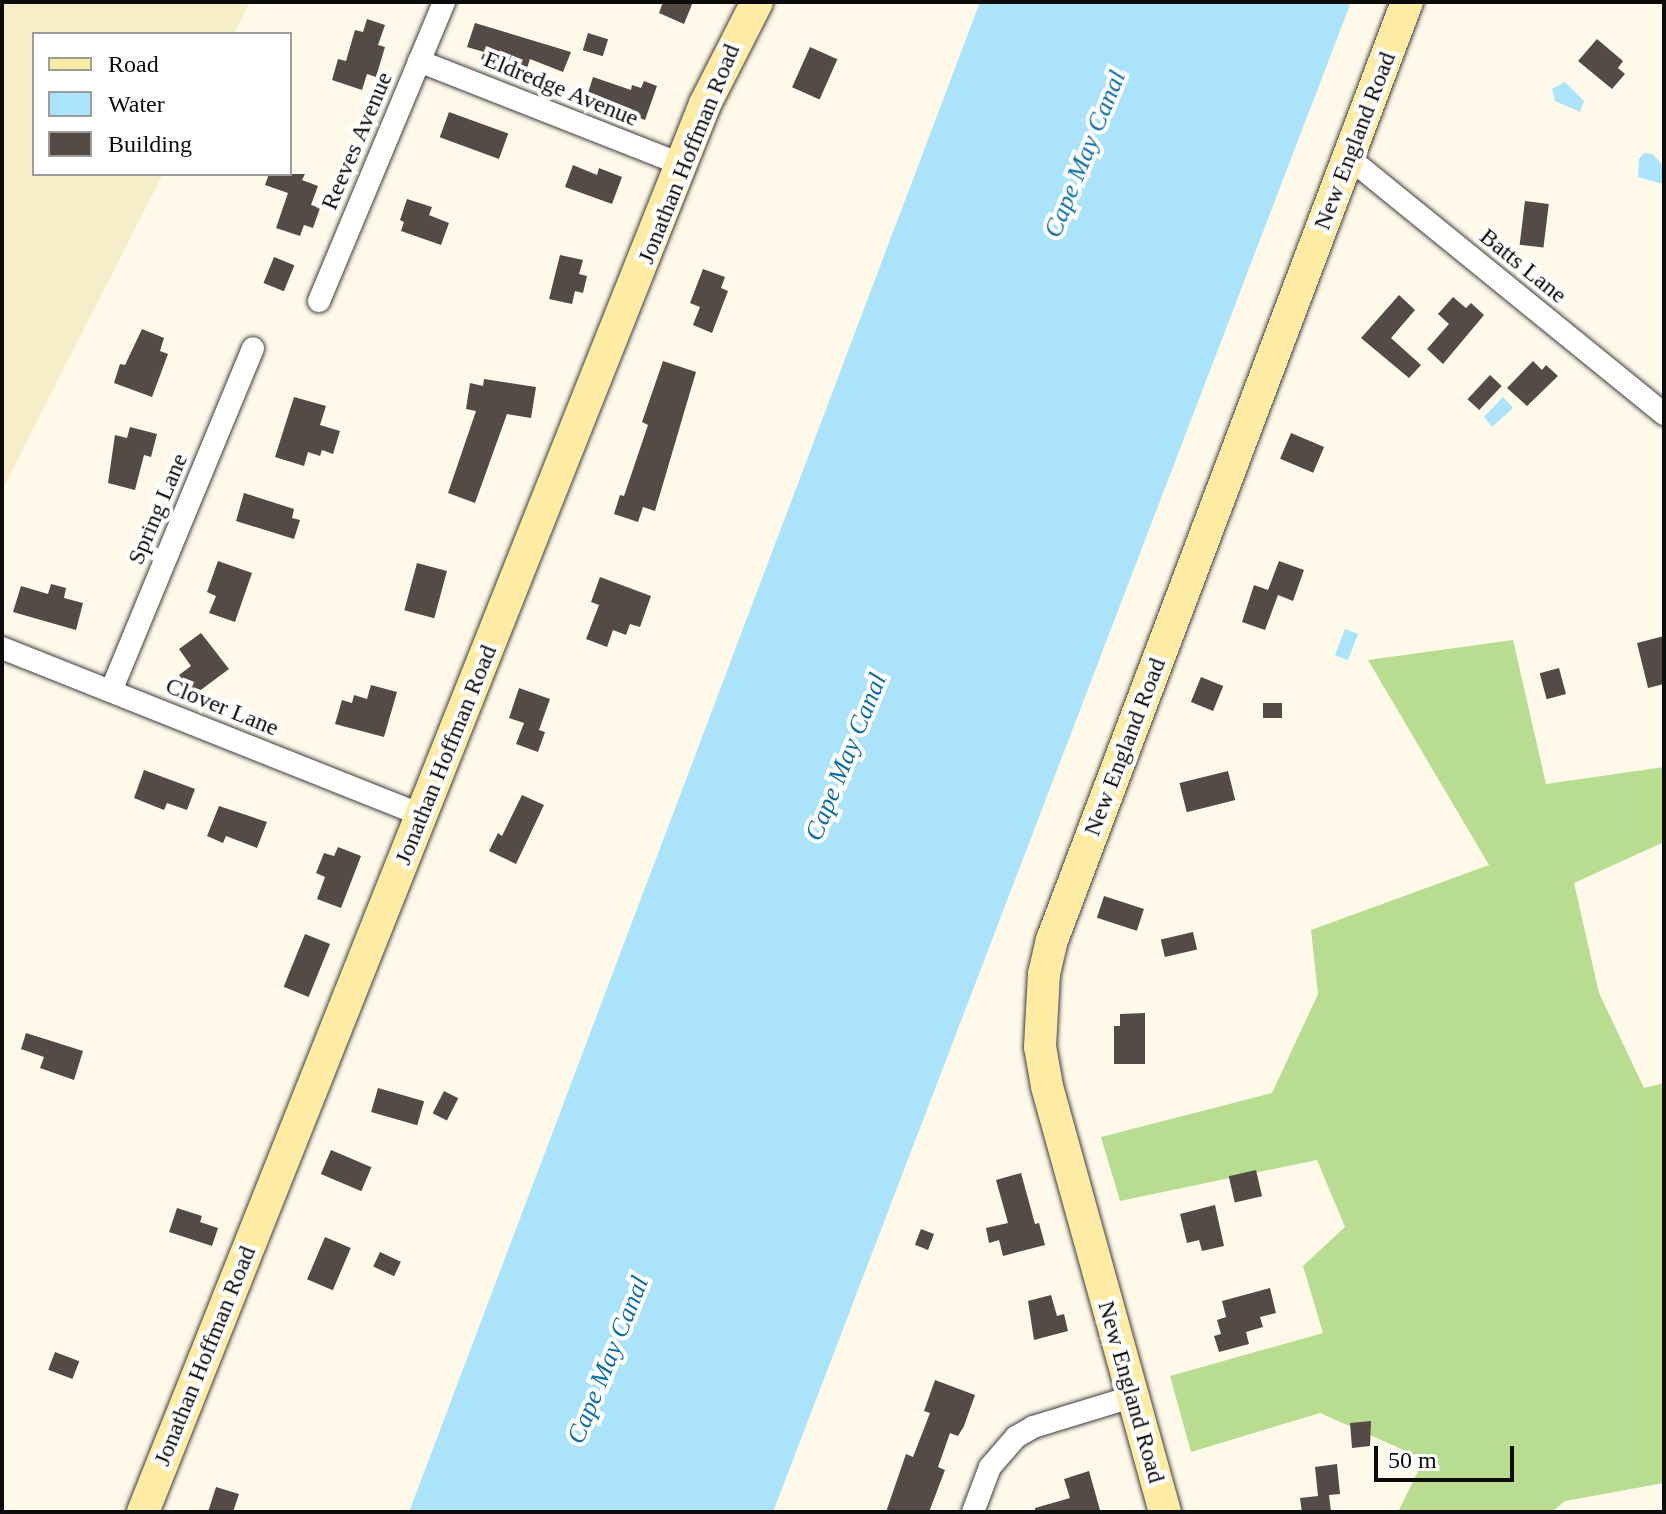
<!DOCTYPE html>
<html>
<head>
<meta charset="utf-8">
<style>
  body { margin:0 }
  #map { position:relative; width:1666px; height:1514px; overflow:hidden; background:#fff9e9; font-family:"Times New Roman",serif }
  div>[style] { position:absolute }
  .farmland>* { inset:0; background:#f6eec8 }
  .forest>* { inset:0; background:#b9dd90 }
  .water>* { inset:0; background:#abe3fa; transform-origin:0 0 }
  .building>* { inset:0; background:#544b47; transform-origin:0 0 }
  .roads { filter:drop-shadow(0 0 2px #3e3e3e) drop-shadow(0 0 2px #3e3e3e) }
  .street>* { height:22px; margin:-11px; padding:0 11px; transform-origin:11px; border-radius:11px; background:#fff }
  .secondary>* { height:32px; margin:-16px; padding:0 16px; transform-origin:16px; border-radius:16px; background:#ffeca4 }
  span { translate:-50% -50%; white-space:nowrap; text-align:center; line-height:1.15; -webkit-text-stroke:8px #fff; paint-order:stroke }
  .street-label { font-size:24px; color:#0b0b0b }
  .water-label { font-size:26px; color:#0e70a3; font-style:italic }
  .frame { position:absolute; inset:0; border:4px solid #0b0b0b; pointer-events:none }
  .legend { position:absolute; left:32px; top:32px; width:260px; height:144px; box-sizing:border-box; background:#fff; border:2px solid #9d9d9d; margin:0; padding:10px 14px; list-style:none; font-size:24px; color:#0b0b0b }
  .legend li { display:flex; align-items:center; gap:16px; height:40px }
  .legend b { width:40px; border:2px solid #9d9d9d }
  .scale { position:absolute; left:1374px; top:1446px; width:140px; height:36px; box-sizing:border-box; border:4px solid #0b0b0b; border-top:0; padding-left:10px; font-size:24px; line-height:28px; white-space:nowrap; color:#0b0b0b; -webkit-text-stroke:6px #fff; paint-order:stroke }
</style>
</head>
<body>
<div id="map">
  <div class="farmland">
    <i style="clip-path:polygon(2px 2px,250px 2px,234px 34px,34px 34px,34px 174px,163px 174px,2px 490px)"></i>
  </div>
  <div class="forest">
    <i style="clip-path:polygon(1513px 640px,1546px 784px,1664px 767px,1664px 842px,1574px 883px,1599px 993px,1644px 1088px,1664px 1083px,1664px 1483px,1565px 1501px,1552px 1512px,1398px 1512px,1424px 1459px,1320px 1413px,1191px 1452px,1170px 1376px,1323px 1333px,1303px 1266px,1345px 1227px,1317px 1160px,1120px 1201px,1101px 1137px,1272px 1093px,1318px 994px,1311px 930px,1489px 865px,1368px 660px)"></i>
  </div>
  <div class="water">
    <i style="clip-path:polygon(980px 2px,1351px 2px,773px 1512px,409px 1512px)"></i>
    <i style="clip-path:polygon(1565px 82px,1584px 101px,1580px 112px,1555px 101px,1552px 89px)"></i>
    <i style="clip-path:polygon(1644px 153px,1653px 154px,1664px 167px,1664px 184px,1638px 177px,1639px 159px)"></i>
    <i style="clip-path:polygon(1503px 397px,1513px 408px,1492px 427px,1484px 417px)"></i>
    <i style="left:1345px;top:629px;width:14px;height:28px;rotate:21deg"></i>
  </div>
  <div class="building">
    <i style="clip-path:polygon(663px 2px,693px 2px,684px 24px,659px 13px)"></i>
    <i style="clip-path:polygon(367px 19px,385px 25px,378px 45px,385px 47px,376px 77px,367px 74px,362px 90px,332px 80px,338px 59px,346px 61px,355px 30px,363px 32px)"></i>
    <i style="clip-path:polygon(475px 23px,571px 52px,563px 72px,530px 59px,526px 71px,481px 59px,484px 52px,467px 47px)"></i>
    <i style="left:588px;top:33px;width:21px;height:18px;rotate:17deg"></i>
    <i style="clip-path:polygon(1597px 39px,1623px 61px,1618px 68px,1625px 74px,1612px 89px,1578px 61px)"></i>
    <i style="left:810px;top:47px;width:30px;height:44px;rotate:24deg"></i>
    <i style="clip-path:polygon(593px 77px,631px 90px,632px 85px,641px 88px,644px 81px,657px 86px,645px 120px,586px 99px)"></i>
    <i style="left:449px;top:112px;width:63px;height:27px;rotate:20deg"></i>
    <i style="clip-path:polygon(573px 165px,597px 175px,599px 168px,622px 177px,612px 204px,565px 187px)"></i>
    <i style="clip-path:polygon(269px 174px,305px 174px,302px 180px,318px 186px,311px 205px,320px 208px,313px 228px,304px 225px,300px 236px,276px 228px,288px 193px,265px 185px)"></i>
    <i style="clip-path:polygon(407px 199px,432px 207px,429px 215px,449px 223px,441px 245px,401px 231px,404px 222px,400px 220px)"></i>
    <i style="left:1525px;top:201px;width:24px;height:44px;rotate:7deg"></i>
    <i style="clip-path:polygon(560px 255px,583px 260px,579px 274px,587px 276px,583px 293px,575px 291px,572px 304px,549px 299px)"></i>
    <i style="left:274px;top:257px;width:22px;height:28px;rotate:22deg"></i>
    <i style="clip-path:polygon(703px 269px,725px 277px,721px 288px,728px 291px,712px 333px,693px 325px,700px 307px,690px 303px)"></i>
    <i style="clip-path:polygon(1399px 295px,1415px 310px,1391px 338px,1421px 365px,1409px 378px,1361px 338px)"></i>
    <i style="clip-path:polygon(1453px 297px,1466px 308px,1471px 303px,1484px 315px,1443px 364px,1427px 349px,1449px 324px,1438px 314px)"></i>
    <i style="clip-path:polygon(142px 329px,164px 338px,160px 351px,168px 354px,152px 397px,114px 383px,120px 364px,125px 365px)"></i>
    <i style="clip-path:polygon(663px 361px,696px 372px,655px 511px,643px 507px,638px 522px,614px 514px,620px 495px,624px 496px,648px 425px,642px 422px)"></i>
    <i style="clip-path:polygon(1533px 361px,1542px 370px,1546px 365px,1558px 376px,1527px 406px,1507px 388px)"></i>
    <i style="left:1490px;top:375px;width:16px;height:33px;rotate:43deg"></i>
    <i style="clip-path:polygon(484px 379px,536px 387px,531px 418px,507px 414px,475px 503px,448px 493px,476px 411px,466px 409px,470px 383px,483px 386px)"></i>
    <i style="clip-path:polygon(294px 397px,326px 406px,320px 425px,340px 431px,333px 454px,322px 450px,320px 456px,308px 452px,304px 466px,275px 457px)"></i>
    <i style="clip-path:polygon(130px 427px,157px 434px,151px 457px,144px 455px,135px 490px,108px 483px,115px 435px,127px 438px)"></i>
    <i style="left:1291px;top:433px;width:36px;height:28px;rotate:23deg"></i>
    <i style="clip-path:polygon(244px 493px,294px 509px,292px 518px,300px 520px,294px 539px,236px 521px)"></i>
    <i style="clip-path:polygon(218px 561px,252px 573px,235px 622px,209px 613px,216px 596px,207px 592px)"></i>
    <i style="clip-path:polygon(1279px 561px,1304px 570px,1293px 601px,1278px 595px,1265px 630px,1242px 622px,1254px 585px,1268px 590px)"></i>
    <i style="left:417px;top:563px;width:31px;height:49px;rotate:15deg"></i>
    <i style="clip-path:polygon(600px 577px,651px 596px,640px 627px,630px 624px,626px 635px,613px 630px,607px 647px,586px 639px,599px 605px,591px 602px)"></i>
    <i style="clip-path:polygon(51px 584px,66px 588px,64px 598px,83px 603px,76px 630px,13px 612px,21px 586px,48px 594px)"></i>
    <i style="clip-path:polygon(201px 633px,229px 669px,194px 695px,179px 675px,191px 666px,179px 649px)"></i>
    <i style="clip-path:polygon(1664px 636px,1664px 684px,1648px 688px,1637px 643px)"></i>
    <i style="left:1559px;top:668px;width:27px;height:20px;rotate:75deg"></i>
    <i style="left:1201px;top:677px;width:24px;height:27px;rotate:22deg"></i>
    <i style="clip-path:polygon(371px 685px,397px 692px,384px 737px,335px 724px,342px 700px,352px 703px,354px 695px,367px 699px)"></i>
    <i style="clip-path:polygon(519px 688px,550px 699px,539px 730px,545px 732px,538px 752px,516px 744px,524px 723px,509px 718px)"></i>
    <i style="left:1263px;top:703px;width:19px;height:15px"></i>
    <i style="clip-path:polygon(144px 770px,195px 789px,187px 810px,167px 803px,164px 810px,134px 798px)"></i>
    <i style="left:1228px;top:771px;width:30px;height:50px;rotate:76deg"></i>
    <i style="clip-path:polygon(522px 795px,544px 805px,516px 864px,489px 851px,498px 833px,502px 836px)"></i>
    <i style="clip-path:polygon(219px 806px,267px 822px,257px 848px,226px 836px,223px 843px,207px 836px)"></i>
    <i style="clip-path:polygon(338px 847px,361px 856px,341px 908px,317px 899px,325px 877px,316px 873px,324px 853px,334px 856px)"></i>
    <i style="left:1104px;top:896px;width:42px;height:23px;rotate:18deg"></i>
    <i style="left:1193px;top:932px;width:18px;height:33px;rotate:77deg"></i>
    <i style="left:305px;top:934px;width:27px;height:57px;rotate:22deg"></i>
    <i style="clip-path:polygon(1145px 1013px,1145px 1064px,1114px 1064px,1114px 1026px,1120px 1026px,1120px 1014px)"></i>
    <i style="clip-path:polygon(26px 1033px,83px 1051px,74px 1080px,40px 1068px,44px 1057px,21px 1049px)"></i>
    <i style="left:378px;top:1088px;width:48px;height:25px;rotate:16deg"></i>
    <i style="left:444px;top:1091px;width:16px;height:25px;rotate:27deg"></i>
    <i style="left:331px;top:1150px;width:44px;height:26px;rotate:23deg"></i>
    <i style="left:1256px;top:1170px;width:27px;height:28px;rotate:77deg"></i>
    <i style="clip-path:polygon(1021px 1173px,1035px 1224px,1039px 1223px,1045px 1245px,1003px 1256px,999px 1240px,989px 1243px,986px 1228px,1008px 1223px,996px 1180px)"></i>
    <i style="clip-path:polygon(1215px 1205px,1224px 1246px,1202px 1251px,1199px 1240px,1187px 1243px,1180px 1214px)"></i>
    <i style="clip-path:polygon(177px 1208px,202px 1216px,200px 1222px,218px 1228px,212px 1246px,169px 1232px)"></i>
    <i style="left:921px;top:1229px;width:14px;height:17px;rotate:21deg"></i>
    <i style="left:325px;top:1237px;width:28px;height:46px;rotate:23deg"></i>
    <i style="left:380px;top:1252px;width:23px;height:16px;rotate:25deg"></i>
    <i style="clip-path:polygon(1270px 1288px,1276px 1313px,1260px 1317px,1263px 1327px,1246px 1332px,1249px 1344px,1219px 1352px,1214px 1336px,1221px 1334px,1217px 1320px,1226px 1317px,1222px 1301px)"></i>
    <i style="clip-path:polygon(1051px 1295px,1057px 1316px,1064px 1314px,1068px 1331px,1034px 1340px,1028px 1301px)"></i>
    <i style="left:55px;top:1352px;width:26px;height:19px;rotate:21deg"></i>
    <i style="clip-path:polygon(935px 1380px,975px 1395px,964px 1426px,958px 1436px,950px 1433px,938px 1467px,945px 1470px,929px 1512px,886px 1512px,906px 1454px,913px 1457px,930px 1413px,924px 1411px)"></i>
    <i style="clip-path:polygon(1371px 1421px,1370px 1446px,1352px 1448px,1350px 1423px)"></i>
    <i style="clip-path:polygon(1337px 1464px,1340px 1494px,1329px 1495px,1331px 1512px,1302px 1512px,1300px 1498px,1318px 1496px,1315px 1467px)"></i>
    <i style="clip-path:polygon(1089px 1471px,1100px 1510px,1035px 1512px,1035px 1508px,1070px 1498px,1064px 1479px)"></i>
    <i style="clip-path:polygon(216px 1487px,239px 1494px,233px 1512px,208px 1512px)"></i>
  </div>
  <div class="roads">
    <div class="street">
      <i style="left:419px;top:61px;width:284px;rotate:21.5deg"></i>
      <i style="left:1349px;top:158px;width:406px;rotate:39.1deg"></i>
      <i style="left:319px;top:301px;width:324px;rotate:-67.3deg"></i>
      <i style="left:2px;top:648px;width:452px;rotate:21.7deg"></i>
      <i style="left:111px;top:691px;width:371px;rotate:-67.5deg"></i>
      <i style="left:973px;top:1512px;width:48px;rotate:-69.3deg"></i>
      <i style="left:990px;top:1467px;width:40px;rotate:-49deg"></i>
      <i style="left:1016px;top:1437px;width:20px;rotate:-30deg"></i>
      <i style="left:1033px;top:1427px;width:102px;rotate:-17deg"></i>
    </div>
    <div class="secondary">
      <i style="left:143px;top:1512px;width:1516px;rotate:-68.24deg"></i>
      <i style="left:705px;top:104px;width:114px;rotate:-63deg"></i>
      <i style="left:1165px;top:1512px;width:442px;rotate:-105.5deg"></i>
      <i style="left:1047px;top:1086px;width:40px;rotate:-100deg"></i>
      <i style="left:1040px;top:1047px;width:73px;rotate:-86.9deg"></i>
      <i style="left:1044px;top:974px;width:35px;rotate:-77deg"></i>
      <i style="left:1052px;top:940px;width:1003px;rotate:-69.27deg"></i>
    </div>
  </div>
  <div class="street-label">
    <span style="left:561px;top:89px;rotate:22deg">Eldredge Avenue</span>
    <span style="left:357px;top:141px;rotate:-67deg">Reeves Avenue</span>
    <span style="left:1355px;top:141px;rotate:-69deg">New England Road</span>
    <span style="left:689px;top:154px;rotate:-68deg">Jonathan Hoffman Road</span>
    <span style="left:1523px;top:266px;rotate:39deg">Batts Lane</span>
    <span style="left:158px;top:509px;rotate:-67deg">Spring Lane</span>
    <span style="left:222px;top:707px;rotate:22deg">Clover Lane</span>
    <span style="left:1125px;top:747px;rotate:-69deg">New England Road</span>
    <span style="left:446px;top:755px;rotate:-68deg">Jonathan Hoffman Road</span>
    <span style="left:205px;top:1356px;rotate:-68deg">Jonathan Hoffman Road</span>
    <span style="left:1131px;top:1392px;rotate:74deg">New England Road</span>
  </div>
  <div class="water-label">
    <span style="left:1085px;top:154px;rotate:-68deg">Cape May Canal</span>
    <span style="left:846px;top:757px;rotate:-68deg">Cape May Canal</span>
    <span style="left:608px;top:1360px;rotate:-68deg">Cape May Canal</span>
  </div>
  <div class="frame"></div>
  <ul class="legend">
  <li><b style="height:10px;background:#ffeca4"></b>Road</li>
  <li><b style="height:22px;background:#abe3fa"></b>Water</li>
  <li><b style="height:22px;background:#544b47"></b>Building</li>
  </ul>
  <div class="scale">50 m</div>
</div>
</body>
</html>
